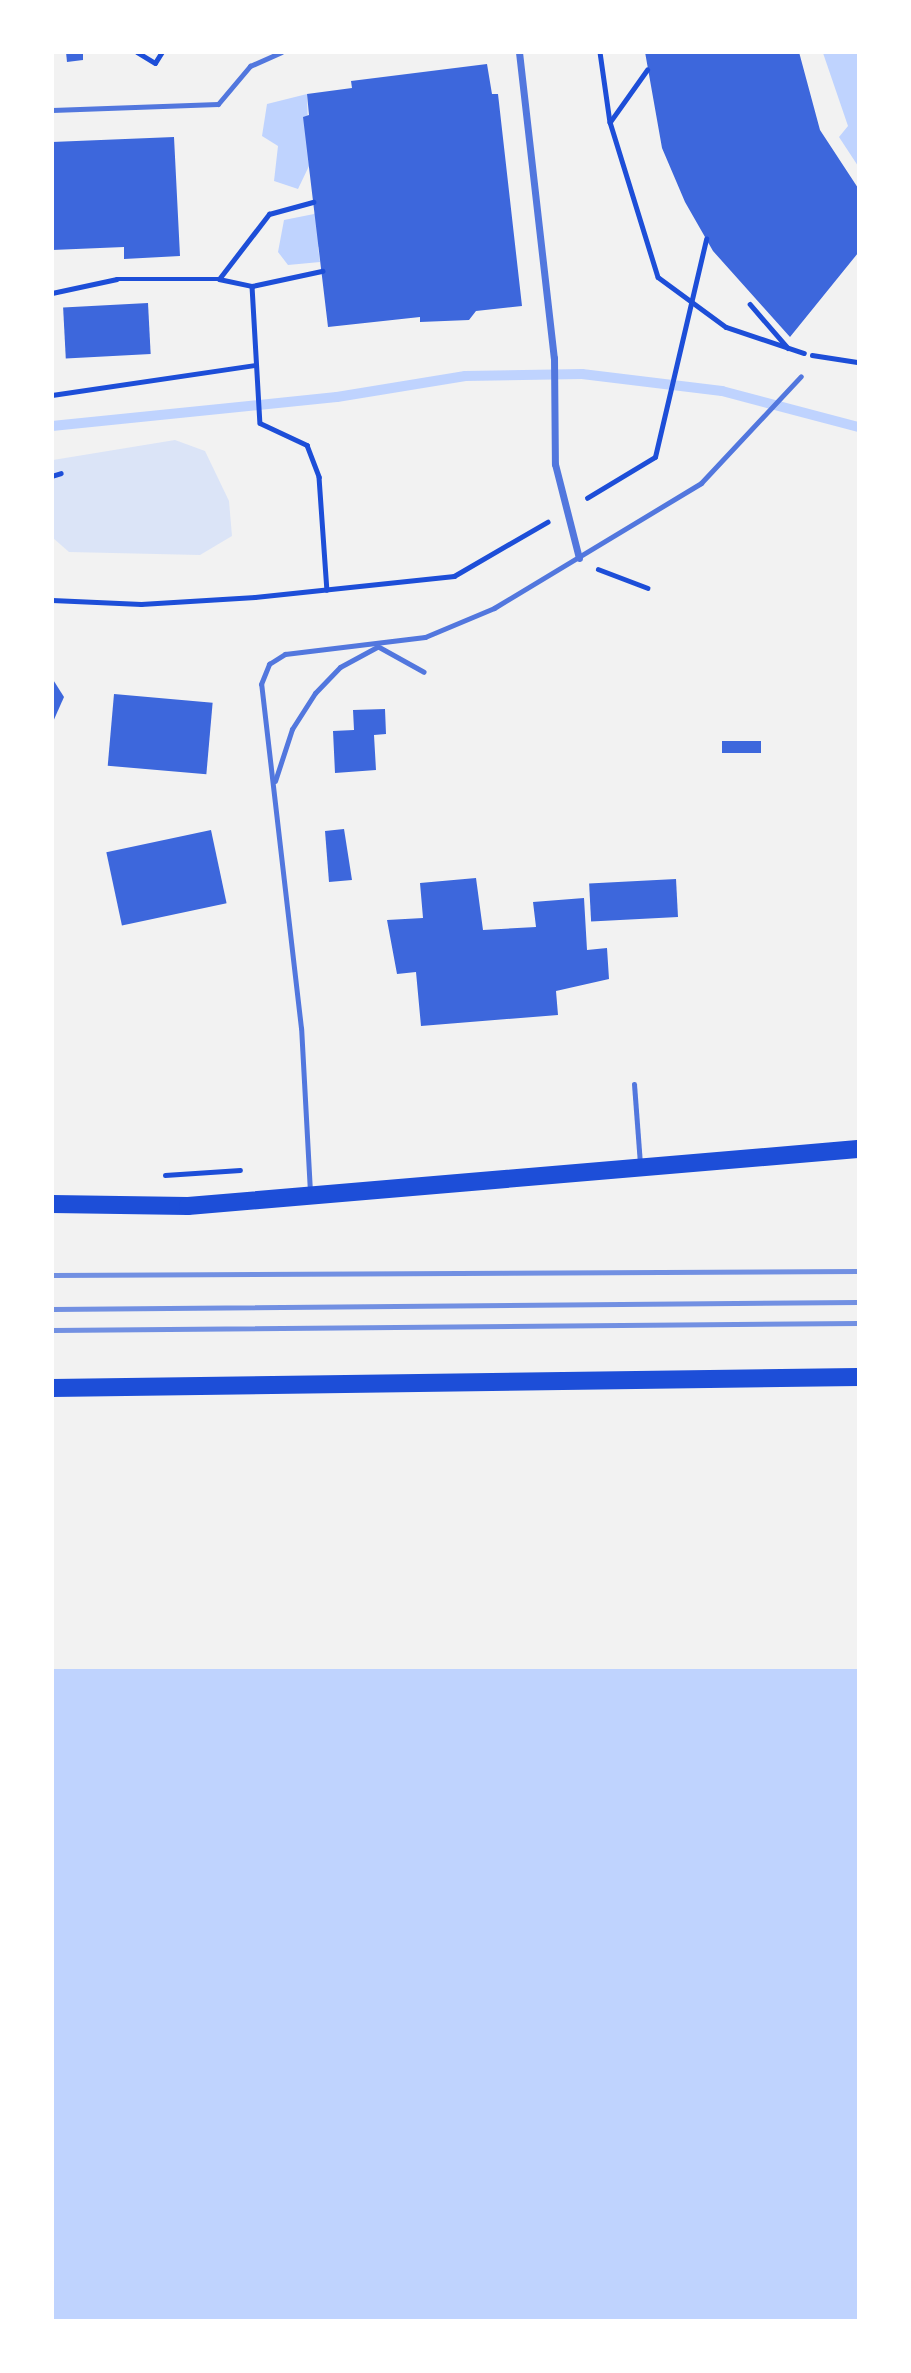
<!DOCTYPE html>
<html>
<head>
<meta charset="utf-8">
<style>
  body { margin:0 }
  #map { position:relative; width:911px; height:2373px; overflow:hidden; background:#f2f2f2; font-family:Manrope,sans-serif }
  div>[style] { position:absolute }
  .green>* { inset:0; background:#dbe4f7 }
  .water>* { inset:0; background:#bfd3fe; transform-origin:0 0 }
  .stream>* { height:10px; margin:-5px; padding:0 5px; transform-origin:5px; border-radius:5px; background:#bfd3fe }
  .building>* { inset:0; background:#3d67dc; transform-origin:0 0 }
  .path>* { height:4.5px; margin:-2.25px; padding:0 2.25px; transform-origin:2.25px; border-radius:2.25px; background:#1d4ed8 }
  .service>* { height:5px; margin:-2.5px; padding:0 2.5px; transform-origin:2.5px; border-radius:2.5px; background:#5277de }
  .minor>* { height:7px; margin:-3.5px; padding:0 3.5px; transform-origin:3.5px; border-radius:3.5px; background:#5277de }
  .primary>* { height:18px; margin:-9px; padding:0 9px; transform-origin:9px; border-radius:9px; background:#1d4ed8 }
  .rail>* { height:5px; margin:-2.5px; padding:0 2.5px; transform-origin:2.5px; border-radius:2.5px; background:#7290e2 }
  span { translate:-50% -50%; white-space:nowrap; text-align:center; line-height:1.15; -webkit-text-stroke:5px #fff; paint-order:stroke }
  .frame { position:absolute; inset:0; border:54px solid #fff; pointer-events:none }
</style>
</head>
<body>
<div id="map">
  <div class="green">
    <i style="clip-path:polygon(175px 440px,205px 451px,229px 501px,232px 536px,200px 555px,69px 552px,53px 538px,53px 460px)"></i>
  </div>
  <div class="water">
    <i style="clip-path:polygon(823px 53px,858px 53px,858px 166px,839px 137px,848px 126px)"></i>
    <i style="clip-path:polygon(307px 94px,309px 166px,298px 189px,274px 181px,278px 146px,262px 136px,267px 104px)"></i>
    <i style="clip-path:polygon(329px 197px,331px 239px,318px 247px,320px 262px,288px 265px,278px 252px,284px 220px,314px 214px)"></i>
    <i style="left:858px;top:1669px;width:651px;height:807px;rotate:90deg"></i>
  </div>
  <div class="stream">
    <i style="left:52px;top:426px;width:286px;rotate:-5.8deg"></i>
    <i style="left:337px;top:397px;width:130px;rotate:-9.3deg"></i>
    <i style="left:465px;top:376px;width:117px;rotate:-1deg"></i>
    <i style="left:582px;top:374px;width:141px;rotate:6.9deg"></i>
    <i style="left:722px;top:391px;width:141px;rotate:14.8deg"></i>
  </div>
  <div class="building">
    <i style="clip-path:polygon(66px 52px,83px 52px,83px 60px,67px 62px)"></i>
    <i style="clip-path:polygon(645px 52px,799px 52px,820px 130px,858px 188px,858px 253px,790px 337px,713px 251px,685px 202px,662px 148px)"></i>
    <i style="clip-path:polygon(487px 64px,492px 94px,498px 94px,522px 306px,476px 311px,469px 320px,420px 322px,420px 317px,328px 327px,303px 117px,309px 115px,307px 94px,352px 88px,351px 81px)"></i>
    <i style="clip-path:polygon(174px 137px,180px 256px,124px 259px,124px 247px,52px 250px,52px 142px)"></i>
    <i style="left:148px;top:303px;width:51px;height:85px;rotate:87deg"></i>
    <i style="clip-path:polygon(52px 678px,64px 697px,52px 724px)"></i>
    <i style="left:114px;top:694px;width:99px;height:72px;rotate:5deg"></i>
    <i style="clip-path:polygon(385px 709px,386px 734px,374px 735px,376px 770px,335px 773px,333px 731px,354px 730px,353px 710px)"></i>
    <i style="left:761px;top:741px;width:12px;height:39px;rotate:90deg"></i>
    <i style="clip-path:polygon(344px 829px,352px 880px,329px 882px,325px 831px)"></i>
    <i style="left:211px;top:830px;width:75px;height:107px;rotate:78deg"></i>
    <i style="clip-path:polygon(476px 878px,483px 930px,536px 927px,533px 902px,584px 898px,587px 950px,607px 948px,609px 979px,556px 991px,558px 1015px,421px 1026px,416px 972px,397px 974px,387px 920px,423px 918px,420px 883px)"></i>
    <i style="left:676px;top:879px;width:38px;height:87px;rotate:87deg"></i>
  </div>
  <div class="path">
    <i style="left:137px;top:52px;width:21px;rotate:31deg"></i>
    <i style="left:155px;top:63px;width:13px;rotate:-58deg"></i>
    <i style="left:600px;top:52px;width:71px;rotate:81.9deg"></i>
    <i style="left:610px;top:122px;width:64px;rotate:-54.6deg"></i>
    <i style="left:610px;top:122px;width:162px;rotate:72.8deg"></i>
    <i style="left:658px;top:277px;width:84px;rotate:36.3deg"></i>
    <i style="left:726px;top:327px;width:82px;rotate:18.4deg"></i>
    <i style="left:219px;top:279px;width:34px;rotate:12deg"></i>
    <i style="left:252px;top:286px;width:72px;rotate:-12.1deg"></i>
    <i style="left:252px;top:286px;width:137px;rotate:86.7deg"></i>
    <i style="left:260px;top:423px;width:52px;rotate:25.1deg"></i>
    <i style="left:307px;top:445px;width:34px;rotate:69deg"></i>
    <i style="left:319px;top:477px;width:113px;rotate:86deg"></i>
    <i style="left:52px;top:293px;width:66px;rotate:-12.2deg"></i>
    <i style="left:117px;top:279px;width:102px"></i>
    <i style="left:219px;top:279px;width:82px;rotate:-52.4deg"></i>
    <i style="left:269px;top:214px;width:46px;rotate:-15.3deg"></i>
    <i style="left:750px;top:304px;width:58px;rotate:49.2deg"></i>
    <i style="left:812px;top:355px;width:47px;rotate:8.7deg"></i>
    <i style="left:52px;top:395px;width:204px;rotate:-8.4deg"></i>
    <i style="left:52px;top:476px;width:9px;rotate:-18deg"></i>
    <i style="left:587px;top:498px;width:79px;rotate:-31.1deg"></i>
    <i style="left:655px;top:457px;width:224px;rotate:-76.8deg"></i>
    <i style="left:598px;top:569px;width:53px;rotate:20.8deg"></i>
    <i style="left:52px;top:600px;width:89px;rotate:2.6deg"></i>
    <i style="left:141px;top:604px;width:114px;rotate:-3.5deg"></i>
    <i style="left:255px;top:597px;width:200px;rotate:-6deg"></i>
    <i style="left:454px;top:576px;width:108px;rotate:-30.1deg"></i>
    <i style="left:165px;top:1175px;width:75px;rotate:-3.8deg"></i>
  </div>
  <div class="service">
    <i style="left:52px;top:110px;width:166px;rotate:-2.1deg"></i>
    <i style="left:218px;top:104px;width:50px;rotate:-49.9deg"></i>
    <i style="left:250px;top:66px;width:34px;rotate:-24deg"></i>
    <i style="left:379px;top:647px;width:51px;rotate:29.1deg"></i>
    <i style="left:275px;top:781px;width:55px;rotate:-71.9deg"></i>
    <i style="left:292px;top:729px;width:43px;rotate:-57.4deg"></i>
    <i style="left:315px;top:693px;width:36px;rotate:-46deg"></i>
    <i style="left:340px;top:667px;width:42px;rotate:-28.4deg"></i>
    <i style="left:634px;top:1084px;width:80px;rotate:85.7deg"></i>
    <i style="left:310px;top:1192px;width:164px;rotate:-93.1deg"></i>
    <i style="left:301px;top:1028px;width:346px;rotate:-96.6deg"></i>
    <i style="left:261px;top:684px;width:22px;rotate:-68deg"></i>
    <i style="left:269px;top:664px;width:19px;rotate:-32deg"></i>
    <i style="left:285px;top:654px;width:141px;rotate:-6.9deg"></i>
    <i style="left:425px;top:637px;width:75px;rotate:-22.8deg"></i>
    <i style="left:494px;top:608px;width:242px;rotate:-31.1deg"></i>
    <i style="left:701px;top:483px;width:146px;rotate:-46.9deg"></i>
  </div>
  <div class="minor">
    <i style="left:519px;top:52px;width:308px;rotate:83.5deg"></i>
    <i style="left:554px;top:358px;width:106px;rotate:89.5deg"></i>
    <i style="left:555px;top:464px;width:97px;rotate:75.7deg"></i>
  </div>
  <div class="primary">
    <i style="left:52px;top:1204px;width:136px;rotate:0.8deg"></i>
    <i style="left:188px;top:1206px;width:672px;rotate:-4.86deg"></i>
    <i style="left:52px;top:1388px;width:806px;rotate:-0.78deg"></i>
  </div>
  <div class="rail">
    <i style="left:52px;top:1275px;width:806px;rotate:-0.28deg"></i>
    <i style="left:52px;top:1309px;width:806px;rotate:-0.5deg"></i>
    <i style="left:52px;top:1330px;width:806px;rotate:-0.5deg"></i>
  </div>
  <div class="frame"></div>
</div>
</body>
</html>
